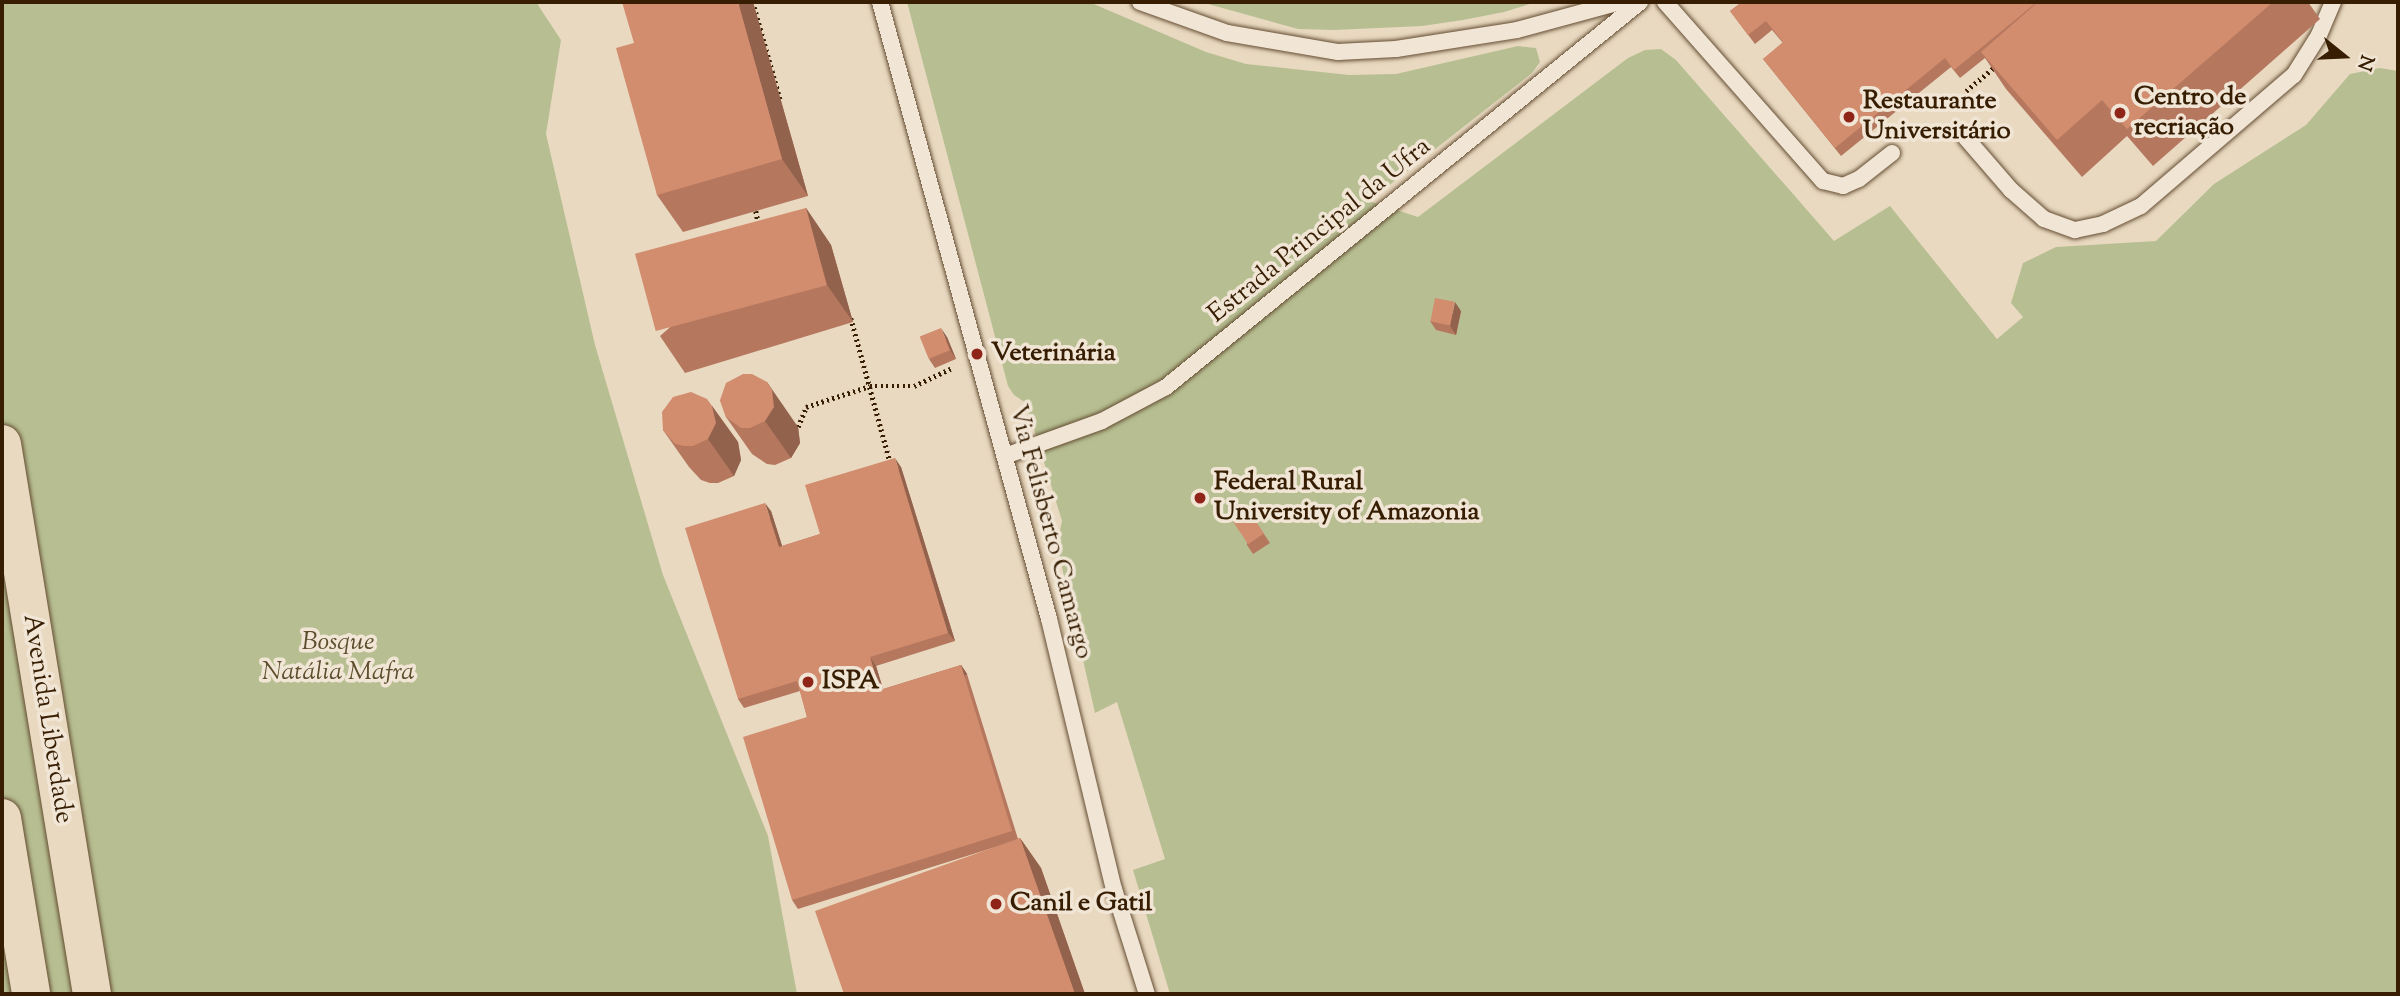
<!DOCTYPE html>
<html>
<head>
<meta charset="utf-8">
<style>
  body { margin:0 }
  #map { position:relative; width:2400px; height:996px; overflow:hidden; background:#e9d9c0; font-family:"Sorts Mill Goudy",serif }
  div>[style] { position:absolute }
  .green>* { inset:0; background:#b7bf92 }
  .path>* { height:4.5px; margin-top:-2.25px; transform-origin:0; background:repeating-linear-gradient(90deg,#371e03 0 2px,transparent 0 5.5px) }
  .roads { filter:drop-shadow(0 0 2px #644d32) drop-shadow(0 0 2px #644d32) }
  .service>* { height:16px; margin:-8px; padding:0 8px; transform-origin:8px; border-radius:8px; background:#f1e6d6 }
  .primary>* { height:38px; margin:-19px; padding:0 19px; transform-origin:19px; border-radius:19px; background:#e9d9c0 }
  .wall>* { inset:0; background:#b5785f }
  .shaded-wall>* { inset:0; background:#93624d; transform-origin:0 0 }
  .building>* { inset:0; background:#d28c6e; transform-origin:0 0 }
  .dots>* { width:19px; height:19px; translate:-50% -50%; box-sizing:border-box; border:4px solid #f1e6d6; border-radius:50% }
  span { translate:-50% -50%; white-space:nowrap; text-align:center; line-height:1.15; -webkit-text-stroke:7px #f1e6d6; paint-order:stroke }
  .poi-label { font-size:26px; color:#371e03; font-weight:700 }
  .left { translate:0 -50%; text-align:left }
  .street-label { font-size:26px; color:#371e03 }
  .park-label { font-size:26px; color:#5d4e2e; font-style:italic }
  .frame { position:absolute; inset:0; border:4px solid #371e03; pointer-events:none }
  .north { position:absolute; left:2309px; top:21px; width:70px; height:70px; -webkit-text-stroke:5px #f1e6d6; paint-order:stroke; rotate:108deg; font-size:19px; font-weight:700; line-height:28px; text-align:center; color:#371e03 }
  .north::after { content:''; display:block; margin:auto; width:24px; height:32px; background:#371e03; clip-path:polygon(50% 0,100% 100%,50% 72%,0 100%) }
</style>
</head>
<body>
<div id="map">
  <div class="green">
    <i style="clip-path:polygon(2px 2px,536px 2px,561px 40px,546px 134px,595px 345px,663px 575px,768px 836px,797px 994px,2px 994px)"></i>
    <i style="clip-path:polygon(907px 2px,1089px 2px,1206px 52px,1246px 64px,1349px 75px,1396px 74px,1518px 46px,1536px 48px,1540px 62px,1532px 73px,1369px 201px,1418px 217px,1628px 58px,1645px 50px,1661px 49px,1676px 60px,1834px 241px,1890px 206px,1997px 339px,2023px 317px,2011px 303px,2023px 263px,2056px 247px,2156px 241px,2214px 184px,2306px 125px,2350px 74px,2380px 68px,2398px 71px,2398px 994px,1170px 994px,1133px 870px,1165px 859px,1117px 702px,1095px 713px,1057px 545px,1062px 521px,1026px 403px,1014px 395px,1008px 386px)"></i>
    <i style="clip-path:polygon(1201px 2px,1536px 2px,1504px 12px,1463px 20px,1422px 26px,1334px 30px,1298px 29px)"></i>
  </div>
  <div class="path">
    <i style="left:753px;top:2px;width:101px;rotate:74.4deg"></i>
    <i style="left:1966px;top:111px;width:20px;rotate:-90deg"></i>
    <i style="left:1966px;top:91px;width:38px;rotate:-40deg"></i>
    <i style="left:756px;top:211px;width:16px;rotate:79deg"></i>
    <i style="left:851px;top:318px;width:152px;rotate:74.8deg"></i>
    <i style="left:798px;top:427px;width:22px;rotate:-68deg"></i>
    <i style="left:806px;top:407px;width:67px;rotate:-18.2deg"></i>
    <i style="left:870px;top:386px;width:44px"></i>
    <i style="left:914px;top:386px;width:42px;rotate:-25.3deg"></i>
  </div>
  <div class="roads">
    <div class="service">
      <i style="left:880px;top:2px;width:640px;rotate:74.68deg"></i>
      <i style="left:1049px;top:619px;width:278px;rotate:76.5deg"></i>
      <i style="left:1114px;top:889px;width:110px;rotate:72.6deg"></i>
      <i style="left:1140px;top:2px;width:92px;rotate:19.6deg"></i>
      <i style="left:1227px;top:33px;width:113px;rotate:9.7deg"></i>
      <i style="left:1338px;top:52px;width:58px;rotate:-3deg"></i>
      <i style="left:1396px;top:49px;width:122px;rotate:-8.9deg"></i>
      <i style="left:1517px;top:30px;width:107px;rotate:-15.2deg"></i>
      <i style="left:1665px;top:2px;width:239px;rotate:48.6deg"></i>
      <i style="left:1823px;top:181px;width:21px;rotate:14deg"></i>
      <i style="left:1843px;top:186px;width:17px;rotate:-24deg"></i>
      <i style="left:1859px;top:179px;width:42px;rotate:-38.2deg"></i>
      <i style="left:1966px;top:138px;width:69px;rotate:49.1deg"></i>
      <i style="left:2011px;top:190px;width:44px;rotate:41.3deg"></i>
      <i style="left:2044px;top:219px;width:33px;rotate:20deg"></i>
      <i style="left:2075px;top:230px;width:29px;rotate:-12deg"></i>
      <i style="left:2103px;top:224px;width:42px;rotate:-25.3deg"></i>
      <i style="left:2141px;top:206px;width:201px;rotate:-40.6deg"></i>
      <i style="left:2294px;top:75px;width:47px;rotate:-58deg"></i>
      <i style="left:2319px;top:35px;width:36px;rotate:-67deg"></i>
      <i style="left:1005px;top:456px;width:103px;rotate:-19.8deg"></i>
      <i style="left:1102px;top:421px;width:72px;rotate:-28deg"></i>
      <i style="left:1166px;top:387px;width:611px;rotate:-39.08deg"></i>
    </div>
    <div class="primary">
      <i style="left:2px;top:444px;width:557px;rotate:80.71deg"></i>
      <i style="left:2px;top:818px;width:178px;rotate:80.6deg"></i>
    </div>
  </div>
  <div class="wall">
    <i style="clip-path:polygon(753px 2px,808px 196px,683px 232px,657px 195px,634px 43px)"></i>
    <i style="clip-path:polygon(1742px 2px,2308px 2px,2320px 19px,2153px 166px,2127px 136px,2082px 177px,2006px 89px,1985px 58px,1960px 78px,1951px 67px,1841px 156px,1763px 59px,1783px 43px,1772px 30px,1755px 44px,1730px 11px)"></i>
    <i style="clip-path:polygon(806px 208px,831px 245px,853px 322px,685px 373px,660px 336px)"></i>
    <i style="clip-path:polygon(1461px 311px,1456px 335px,1436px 330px,1430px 321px)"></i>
    <i style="clip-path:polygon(947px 337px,956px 359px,935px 368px,929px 359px)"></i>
    <i style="clip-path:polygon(720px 400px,798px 427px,800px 443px,791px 458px,775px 465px,767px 464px,752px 454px,726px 417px)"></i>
    <i style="clip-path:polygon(712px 406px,738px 442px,741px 460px,734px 476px,718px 483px,710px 483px,701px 480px,689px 467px,663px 430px)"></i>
    <i style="clip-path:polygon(901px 467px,955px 641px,876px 666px,883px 689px,961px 665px,967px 674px,1018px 839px,1020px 838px,1041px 868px,1085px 994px,844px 994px,999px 846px,798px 909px,792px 900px,807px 717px,800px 691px,744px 708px,738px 699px,771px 511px,782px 546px,820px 534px)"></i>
    <i style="clip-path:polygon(1246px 507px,1270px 543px,1253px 554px,1247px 545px)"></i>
  </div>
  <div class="shaded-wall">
    <i style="clip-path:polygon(738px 2px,753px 2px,808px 196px,782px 159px)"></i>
    <i style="clip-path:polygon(806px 208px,831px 245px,853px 322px,827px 285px)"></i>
    <i style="clip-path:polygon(1455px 302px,1461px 311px,1456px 335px,1450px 326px)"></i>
    <i style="clip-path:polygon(941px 328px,947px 337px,956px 359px,950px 350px)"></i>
    <i style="clip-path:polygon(767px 382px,798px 427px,800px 443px,791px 458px,765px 421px)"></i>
    <i style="clip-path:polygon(712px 406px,738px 442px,741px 460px,734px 476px,708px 439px)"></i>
    <i style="clip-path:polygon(895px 458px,901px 467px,955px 641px,948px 633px)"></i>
    <i style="clip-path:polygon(765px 503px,771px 511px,785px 555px,779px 547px)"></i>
    <i style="clip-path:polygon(870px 657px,876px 666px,886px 699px,880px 690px)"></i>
    <i style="left:961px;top:665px;width:11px;height:174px;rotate:56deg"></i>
    <i style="clip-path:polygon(1020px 838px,1041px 868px,1085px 994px,1075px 994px)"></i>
  </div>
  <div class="building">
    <i style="clip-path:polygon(622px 2px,738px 2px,782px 159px,657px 195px,616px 48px,634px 43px)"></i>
    <i style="clip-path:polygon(1742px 2px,2037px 2px,1954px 70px,1945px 58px,1835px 148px,1763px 59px,1783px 42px,1766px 21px,1748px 35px,1730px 11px)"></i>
    <i style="clip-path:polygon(2038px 2px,2273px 2px,2127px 129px,2102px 100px,2057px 140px,1981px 52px)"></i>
    <i style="left:806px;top:208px;width:80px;height:177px;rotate:75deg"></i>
    <i style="left:1435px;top:298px;width:20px;height:24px;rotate:11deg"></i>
    <i style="left:941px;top:328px;width:24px;height:23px;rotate:68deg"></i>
    <i style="clip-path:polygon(743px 374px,752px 374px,767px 382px,772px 390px,774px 407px,765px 421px,750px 428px,741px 428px,726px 417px,720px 400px,726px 383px)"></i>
    <i style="clip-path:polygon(691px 392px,707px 399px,712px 406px,716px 423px,708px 439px,693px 446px,684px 446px,675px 444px,663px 430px,662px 412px,673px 397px)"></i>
    <i style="clip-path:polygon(895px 458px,948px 633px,870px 657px,880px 690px,961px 665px,1012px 831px,792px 900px,743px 737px,807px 717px,797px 681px,738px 699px,685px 528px,765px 503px,779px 547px,820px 534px,805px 485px)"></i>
    <i style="left:1246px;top:507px;width:32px;height:19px;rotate:56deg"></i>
    <i style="clip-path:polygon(1020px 838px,1075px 994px,844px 994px,815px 911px)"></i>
  </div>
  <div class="dots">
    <i style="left:2120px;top:113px;background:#8f2418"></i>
    <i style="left:1849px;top:117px;background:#8f2418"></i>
    <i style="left:977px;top:354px;background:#8f2418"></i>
    <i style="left:1200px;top:498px;background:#8f2418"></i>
    <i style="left:808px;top:682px;background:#8f2418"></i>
    <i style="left:996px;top:904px;background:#8f2418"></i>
  </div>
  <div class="poi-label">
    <span class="left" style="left:2134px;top:113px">Centro de<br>recriação</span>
    <span class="left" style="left:1863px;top:117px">Restaurante<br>Universitário</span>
    <span class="left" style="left:991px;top:354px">Veterinária</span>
    <span class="left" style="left:1214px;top:498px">Federal Rural<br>University of Amazonia</span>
    <span class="left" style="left:822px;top:682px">ISPA</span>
    <span class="left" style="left:1010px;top:904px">Canil e Gatil</span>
  </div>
  <div class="street-label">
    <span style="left:1320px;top:231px;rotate:-39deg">Estrada Principal da Ufra</span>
    <span style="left:1050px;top:532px;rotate:75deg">Via Felisberto Camargo</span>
    <span style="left:47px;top:719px;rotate:81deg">Avenida Liberdade</span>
  </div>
  <div class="park-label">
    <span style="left:338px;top:658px">Bosque<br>Natália Mafra</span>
  </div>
  <div class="frame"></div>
  <div class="north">N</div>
</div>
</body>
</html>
